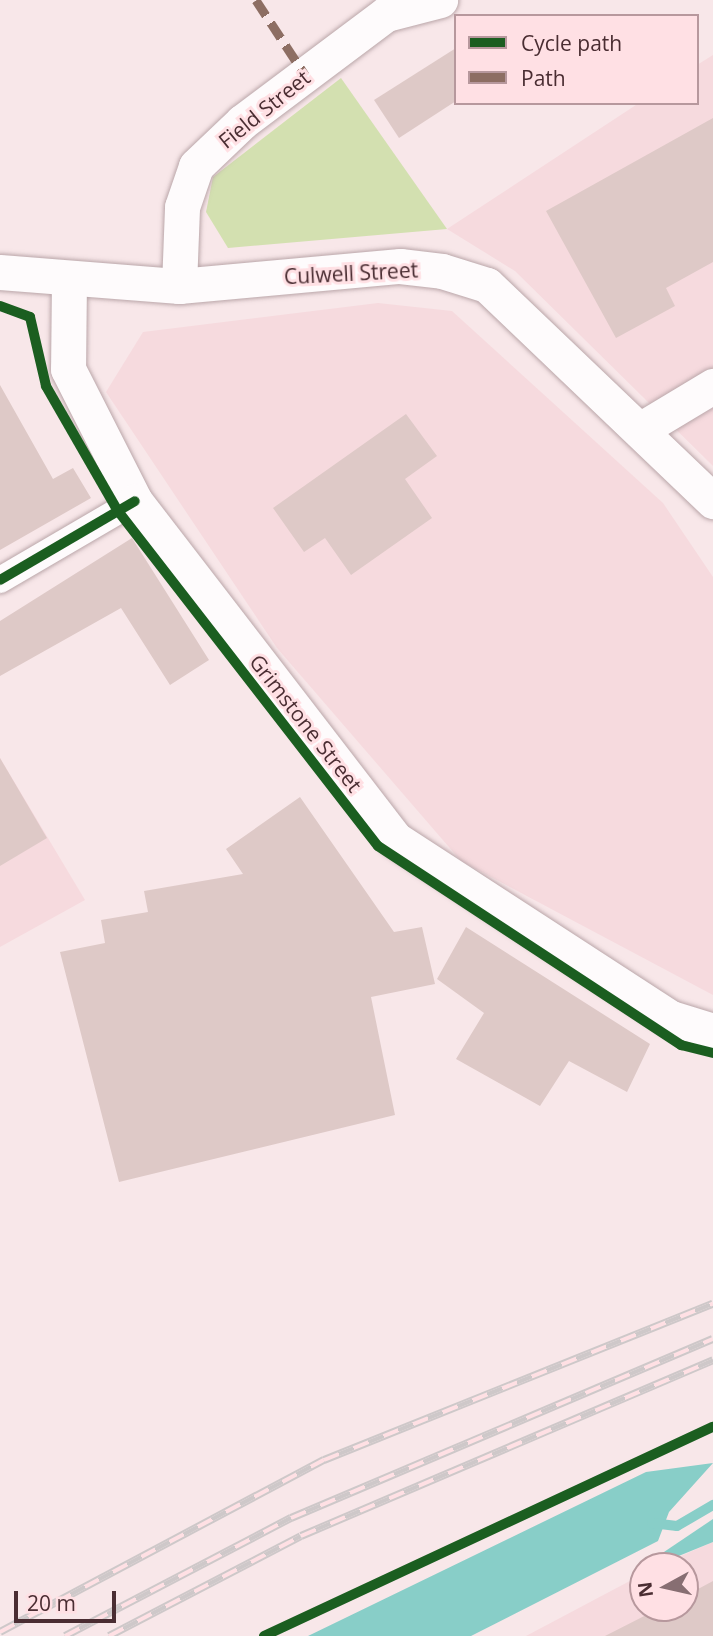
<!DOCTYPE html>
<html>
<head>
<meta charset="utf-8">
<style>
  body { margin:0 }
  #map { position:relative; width:713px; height:1636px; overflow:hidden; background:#f8e7e9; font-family:"Open Sans",sans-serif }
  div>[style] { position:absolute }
  .built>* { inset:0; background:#f6dade }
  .green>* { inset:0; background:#d3e0b0 }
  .water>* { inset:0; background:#88cec8 }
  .stream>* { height:10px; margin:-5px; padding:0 5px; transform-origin:5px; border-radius:5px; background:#88cec8 }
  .building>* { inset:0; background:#dec9c7 }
  .roads { filter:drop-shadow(0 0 2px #baa6a9) drop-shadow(0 0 2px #baa6a9) }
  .pedestrian>* { height:26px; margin:-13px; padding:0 13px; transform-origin:13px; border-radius:13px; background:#fefbfc }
  .minor>* { height:35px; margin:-17.5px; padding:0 17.5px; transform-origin:17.5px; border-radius:17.5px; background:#fefbfc }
  .rail>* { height:8px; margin-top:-4px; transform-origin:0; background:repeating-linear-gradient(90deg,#ffe0e4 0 16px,#cec8c9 0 32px); box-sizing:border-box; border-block:2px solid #cec8c9 }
  .quiet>* { height:9px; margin-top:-4.5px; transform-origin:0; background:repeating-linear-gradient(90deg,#8d6e63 0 18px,transparent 0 27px) }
  .cycleway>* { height:10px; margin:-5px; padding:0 5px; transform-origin:5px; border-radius:5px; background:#1b5e20 }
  span { translate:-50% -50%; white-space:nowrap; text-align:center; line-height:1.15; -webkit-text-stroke:6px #ffe0e4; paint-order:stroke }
  .street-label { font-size:21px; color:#4a2d32 }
  .legend { position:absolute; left:454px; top:14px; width:245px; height:91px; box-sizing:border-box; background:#ffe0e4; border:2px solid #b7989d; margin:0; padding:9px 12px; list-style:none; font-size:21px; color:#4a2d32 }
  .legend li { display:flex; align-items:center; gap:14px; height:35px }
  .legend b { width:35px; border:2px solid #b7989d }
  .north { position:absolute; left:629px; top:1552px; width:70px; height:70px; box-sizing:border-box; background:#ffe0e4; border:2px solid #b7989d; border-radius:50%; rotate:262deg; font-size:19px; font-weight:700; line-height:28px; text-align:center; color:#4a2d32 }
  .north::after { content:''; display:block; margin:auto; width:24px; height:32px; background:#876e72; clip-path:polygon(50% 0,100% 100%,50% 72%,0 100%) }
  .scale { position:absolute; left:14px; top:1591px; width:102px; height:32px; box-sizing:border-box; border:4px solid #4a2d32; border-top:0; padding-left:9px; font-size:21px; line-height:24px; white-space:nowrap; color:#4a2d32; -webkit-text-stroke:5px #ffe0e4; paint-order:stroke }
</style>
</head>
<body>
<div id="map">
  <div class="built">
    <i style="clip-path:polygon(713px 55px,713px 466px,515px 271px,447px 229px,639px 103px,697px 103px,697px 65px)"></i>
    <i style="clip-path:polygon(378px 303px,452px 311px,663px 503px,713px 577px,713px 995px,461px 861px,277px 648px,106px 392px,143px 332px)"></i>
    <i style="clip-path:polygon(0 758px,85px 900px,0 947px)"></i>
    <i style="clip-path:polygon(713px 1542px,713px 1636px,526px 1636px,643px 1574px,643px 1608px,685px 1608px,685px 1566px,658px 1566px)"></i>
  </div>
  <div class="green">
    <i style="clip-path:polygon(341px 78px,447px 229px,228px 248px,206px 212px,213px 177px)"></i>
  </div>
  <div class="water">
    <i style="clip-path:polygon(713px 1463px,669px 1512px,658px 1541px,471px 1636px,308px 1636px,646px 1472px)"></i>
    <i style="clip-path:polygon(713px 1519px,713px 1542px,664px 1562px,661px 1554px)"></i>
  </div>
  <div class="stream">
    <i style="left:652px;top:1523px;width:25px;rotate:7deg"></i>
    <i style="left:677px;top:1526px;width:42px;rotate:-30.3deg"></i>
  </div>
  <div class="building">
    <i style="clip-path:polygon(456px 48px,456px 101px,399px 138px,374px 100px)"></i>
    <i style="clip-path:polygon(713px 118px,713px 262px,666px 288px,675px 306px,616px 338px,546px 211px)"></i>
    <i style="clip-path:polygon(0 385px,53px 479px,73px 468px,91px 498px,0 550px)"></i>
    <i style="clip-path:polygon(406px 414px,437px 456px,405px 479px,432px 518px,351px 575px,325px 538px,304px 552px,273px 508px)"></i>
    <i style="clip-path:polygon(132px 538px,209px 660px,170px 685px,121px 608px,0 676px,0 621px)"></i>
    <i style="clip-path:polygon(0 758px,47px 838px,0 866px)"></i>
    <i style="clip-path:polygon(300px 797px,394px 932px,422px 927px,435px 984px,371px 997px,395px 1115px,119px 1182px,60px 952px,105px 943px,101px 920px,148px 912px,144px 891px,243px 874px,226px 849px)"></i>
    <i style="clip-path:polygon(466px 927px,650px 1044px,627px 1092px,569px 1061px,540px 1106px,456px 1059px,484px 1013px,437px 979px)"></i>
    <i style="clip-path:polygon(713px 1581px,713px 1636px,605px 1636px,660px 1608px,685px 1608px,685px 1596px)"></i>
  </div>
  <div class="roads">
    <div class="pedestrian">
      <i style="left:0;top:580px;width:156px;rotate:-30.3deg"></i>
    </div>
    <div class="minor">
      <i style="left:0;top:272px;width:180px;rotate:4.5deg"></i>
      <i style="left:179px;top:286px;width:222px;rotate:-5.2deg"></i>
      <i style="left:400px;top:266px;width:42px;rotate:6.8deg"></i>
      <i style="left:442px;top:271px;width:47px;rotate:17.3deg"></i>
      <i style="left:487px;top:285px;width:313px;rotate:43.7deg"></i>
      <i style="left:69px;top:279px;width:90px;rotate:90.6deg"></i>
      <i style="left:68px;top:369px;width:148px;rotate:63.1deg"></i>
      <i style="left:135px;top:501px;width:426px;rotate:52.4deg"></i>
      <i style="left:395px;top:839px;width:329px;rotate:33deg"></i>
      <i style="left:671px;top:1018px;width:44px;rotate:17.2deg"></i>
      <i style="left:179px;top:286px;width:79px;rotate:-87.8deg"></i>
      <i style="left:182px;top:207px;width:43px;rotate:-71.1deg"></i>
      <i style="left:196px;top:166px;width:64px;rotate:-43.7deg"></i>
      <i style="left:242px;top:122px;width:180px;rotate:-36.9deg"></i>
      <i style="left:386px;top:14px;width:56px;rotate:-14.5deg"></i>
      <i style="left:643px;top:428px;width:82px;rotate:-31deg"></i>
    </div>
  </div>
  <div class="rail">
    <i style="left:0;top:1632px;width:367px;rotate:-28deg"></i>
    <i style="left:324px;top:1460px;width:419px;rotate:-21.9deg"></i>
    <i style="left:65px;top:1636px;width:255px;rotate:-27.6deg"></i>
    <i style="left:291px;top:1518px;width:458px;rotate:-23deg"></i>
    <i style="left:109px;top:1636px;width:216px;rotate:-27.5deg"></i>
    <i style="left:301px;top:1536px;width:448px;rotate:-23.1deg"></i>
  </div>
  <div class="quiet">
    <i style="left:256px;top:0;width:90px;rotate:56.8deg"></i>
  </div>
  <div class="cycleway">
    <i style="left:0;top:306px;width:32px;rotate:20deg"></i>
    <i style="left:30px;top:317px;width:71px;rotate:76.9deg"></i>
    <i style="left:46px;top:386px;width:144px;rotate:60.1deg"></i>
    <i style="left:118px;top:511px;width:424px;rotate:52.2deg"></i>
    <i style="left:378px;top:846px;width:363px;rotate:33.3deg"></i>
    <i style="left:681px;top:1045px;width:33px;rotate:14deg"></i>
    <i style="left:0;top:580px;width:156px;rotate:-30.3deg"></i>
    <i style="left:264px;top:1636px;width:495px;rotate:-25deg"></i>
  </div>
  <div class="street-label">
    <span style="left:264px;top:109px;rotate:-39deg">Field Street</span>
    <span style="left:351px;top:273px;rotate:-3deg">Culwell Street</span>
    <span style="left:306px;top:723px;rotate:52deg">Grimstone Street</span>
  </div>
  <ul class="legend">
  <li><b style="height:9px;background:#1b5e20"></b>Cycle path</li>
  <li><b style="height:9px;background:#8d6e63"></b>Path</li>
  </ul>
  <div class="north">N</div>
  <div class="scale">20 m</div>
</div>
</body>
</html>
